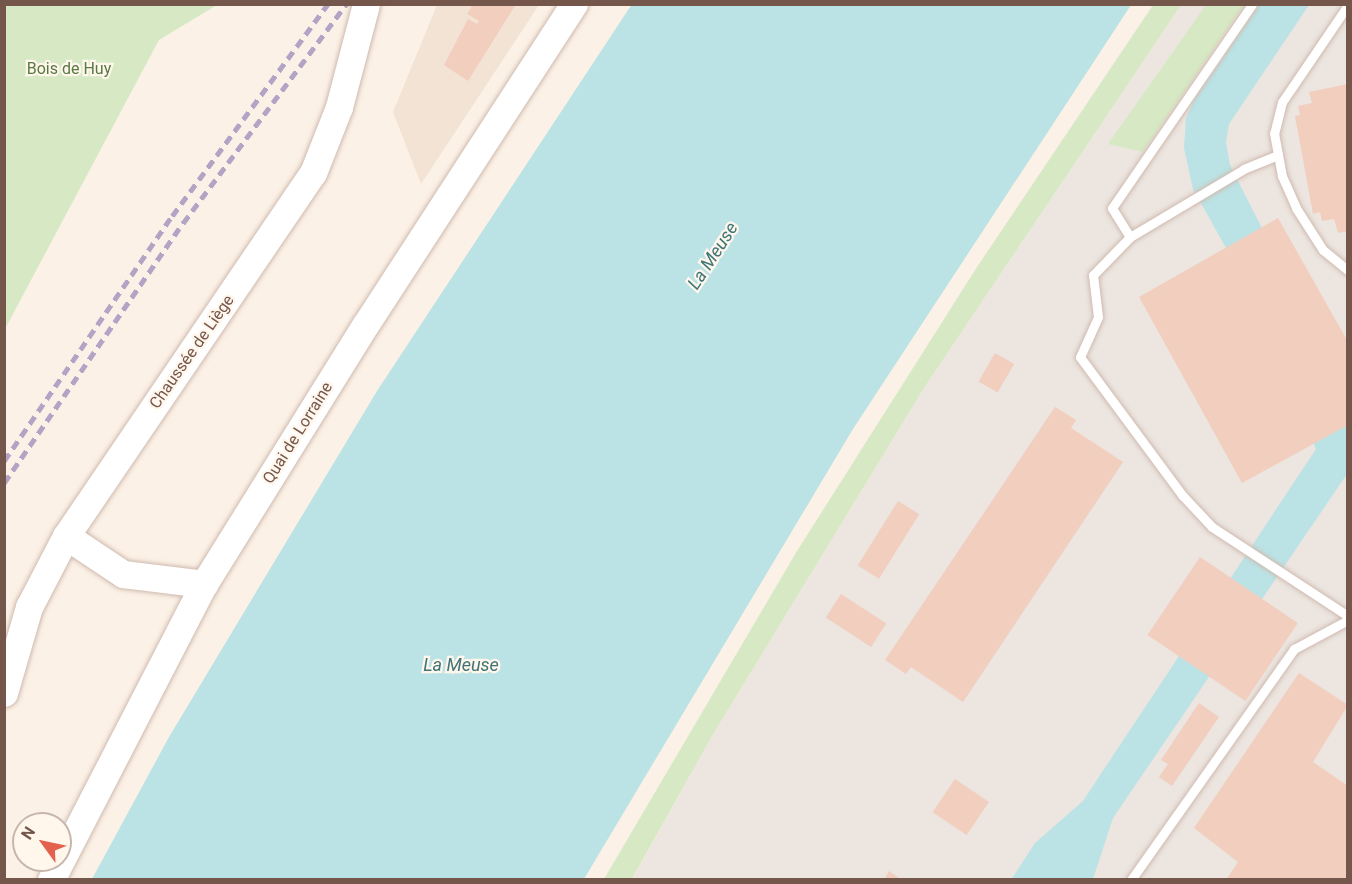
<!DOCTYPE html>
<html>
<head>
<meta charset="utf-8">
<style>
  body { margin:0 }
  #map { position:relative; width:1352px; height:884px; overflow:hidden; background:#fcf1e6; font-family:Roboto,sans-serif }
  div>[style] { position:absolute }
  .residential>* { inset:0; background:#f3e3d4 }
  .industrial>* { inset:0; background:#ece5e0 }
  .green>* { inset:0; background:#d7e9c4 }
  .water>* { inset:0; background:#bbe3e5 }
  .building>* { inset:0; background:#f1cebe; transform-origin:0 0 }
  .roads { filter:drop-shadow(0 0 2px #cfbaaf) drop-shadow(0 0 2px #cfbaaf) }
  .lane>* { height:9px; margin:-4.5px; padding:0 4.5px; transform-origin:4.5px; border-radius:4.5px; background:#fff }
  .secondary>* { height:27px; margin:-13.5px; padding:0 13.5px; transform-origin:13.5px; border-radius:13.5px; background:#fff }
  .rail>* { height:4.5px; margin-top:-2.25px; transform-origin:0; background:repeating-linear-gradient(90deg,#b3a4c5 0 9px,transparent 0 15px) }
  span { translate:-50% -50%; white-space:nowrap; text-align:center; line-height:1.15; -webkit-text-stroke:4.5px #fff6ec; paint-order:stroke }
  .park-label { font-size:16px; color:#587a43 }
  .street-label { font-size:16px; color:#75564b }
  .water-label { font-size:18px; color:#3f7579; font-style:italic }
  .frame { position:absolute; inset:0; border:6px solid #75564b; pointer-events:none }
  .north { position:absolute; left:12px; top:812px; width:60px; height:60px; box-sizing:border-box; background:#fff6ec; border:2px solid #c8b6ac; border-radius:50%; rotate:303deg; font-size:16px; font-weight:700; line-height:24px; text-align:center; color:#75564b }
  .north::after { content:''; display:block; margin:auto; width:21px; height:27px; background:#e3624e; clip-path:polygon(50% 0,100% 100%,50% 72%,0 100%) }
</style>
</head>
<body>
<div id="map">
  <div class="residential">
    <i style="clip-path:polygon(437px 5px,539px 5px,421px 184px,393px 112px)"></i>
  </div>
  <div class="industrial">
    <i style="clip-path:polygon(1181px 5px,1347px 5px,1347px 879px,632px 880px,712px 736px,924px 388px)"></i>
  </div>
  <div class="green">
    <i style="clip-path:polygon(5px 4px,217px 5px,159px 40px,5px 329px)"></i>
    <i style="clip-path:polygon(1153px 5px,1181px 5px,924px 388px,712px 736px,632px 879px,604px 879px,797px 551px,977px 267px)"></i>
    <i style="clip-path:polygon(1206px 5px,1244px 5px,1143px 152px,1108px 144px)"></i>
  </div>
  <div class="water">
    <i style="clip-path:polygon(632px 4px,1131px 5px,853px 429px,584px 879px,92px 879px,169px 737px,377px 391px)"></i>
    <i style="clip-path:polygon(1259px 5px,1309px 5px,1229px 124px,1226px 142px,1230px 165px,1347px 396px,1347px 474px,1113px 818px,1093px 879px,1011px 880px,1035px 843px,1083px 801px,1316px 449px,1226px 248px,1193px 189px,1184px 148px,1186px 118px,1194px 100px)"></i>
  </div>
  <div class="building">
    <i style="clip-path:polygon(473px 4px,516px 4px,468px 81px,444px 65px,468px 19px,477px 24px,479px 21px,467px 14px)"></i>
    <i style="clip-path:polygon(1348px 84px,1348px 231px,1338px 233px,1334px 219px,1322px 221px,1320px 212px,1313px 214px,1295px 116px,1300px 115px,1298px 106px,1312px 103px,1309px 92px)"></i>
    <i style="clip-path:polygon(1278px 218px,1348px 342px,1348px 425px,1242px 483px,1139px 297px)"></i>
    <i style="left:995px;top:353px;width:22px;height:33px;rotate:30deg"></i>
    <i style="clip-path:polygon(1055px 407px,1076px 420px,1071px 428px,1123px 462px,963px 702px,911px 667px,906px 674px,885px 660px)"></i>
    <i style="left:898px;top:501px;width:25px;height:76px;rotate:32deg"></i>
    <i style="left:1200px;top:557px;width:118px;height:94px;rotate:34deg"></i>
    <i style="left:841px;top:594px;width:54px;height:28px;rotate:33deg"></i>
    <i style="clip-path:polygon(1299px 673px,1348px 705px,1313px 762px,1348px 786px,1348px 880px,1226px 880px,1238px 862px,1194px 828px)"></i>
    <i style="clip-path:polygon(1199px 703px,1219px 717px,1172px 786px,1159px 777px,1168px 764px,1161px 760px)"></i>
    <i style="left:955px;top:779px;width:41px;height:40px;rotate:34deg"></i>
    <i style="clip-path:polygon(889px 871px,902px 880px,884px 880px)"></i>
  </div>
  <div class="roads">
    <div class="lane">
      <i style="left:1348px;top:5px;width:117px;rotate:124.2deg"></i>
      <i style="left:1282px;top:102px;width:32px;rotate:104deg"></i>
      <i style="left:1274px;top:133px;width:44px;rotate:79.5deg"></i>
      <i style="left:1282px;top:176px;width:35px;rotate:66deg"></i>
      <i style="left:1296px;top:208px;width:50px;rotate:57.3deg"></i>
      <i style="left:1323px;top:250px;width:32px;rotate:39deg"></i>
      <i style="left:1278px;top:155px;width:37px;rotate:158deg"></i>
      <i style="left:1244px;top:169px;width:133px;rotate:149.2deg"></i>
      <i style="left:1130px;top:237px;width:53px;rotate:134.2deg"></i>
      <i style="left:1093px;top:275px;width:42px;rotate:83.2deg"></i>
      <i style="left:1098px;top:317px;width:44px;rotate:114.2deg"></i>
      <i style="left:1080px;top:357px;width:173px;rotate:53.5deg"></i>
      <i style="left:1183px;top:496px;width:42px;rotate:46.9deg"></i>
      <i style="left:1212px;top:527px;width:163px;rotate:33.2deg"></i>
      <i style="left:1130px;top:237px;width:34px;rotate:-122deg"></i>
      <i style="left:1112px;top:208px;width:247px;rotate:-55.5deg"></i>
      <i style="left:1131px;top:880px;width:283px;rotate:-54.8deg"></i>
      <i style="left:1294px;top:649px;width:61px;rotate:-28.2deg"></i>
    </div>
    <div class="secondary">
      <i style="left:66px;top:536px;width:69px;rotate:33.7deg"></i>
      <i style="left:123px;top:574px;width:82px;rotate:7deg"></i>
      <i style="left:4px;top:693px;width:90px;rotate:-73.8deg"></i>
      <i style="left:29px;top:607px;width:80px;rotate:-62.5deg"></i>
      <i style="left:66px;top:536px;width:439px;rotate:-55.8deg"></i>
      <i style="left:313px;top:173px;width:71px;rotate:-68.5deg"></i>
      <i style="left:339px;top:107px;width:106px;rotate:-75.3deg"></i>
      <i style="left:51px;top:880px;width:333px;rotate:-62.7deg"></i>
      <i style="left:204px;top:584px;width:306px;rotate:-58.1deg"></i>
      <i style="left:366px;top:324px;width:382px;rotate:-57deg"></i>
    </div>
  </div>
  <div class="rail">
    <i style="left:4px;top:461px;width:297px;rotate:-55.6deg"></i>
    <i style="left:172px;top:216px;width:263px;rotate:-53.7deg"></i>
    <i style="left:4px;top:483px;width:316px;rotate:-55.5deg"></i>
    <i style="left:183px;top:223px;width:273px;rotate:-53.3deg"></i>
  </div>
  <div class="park-label">
    <span style="left:69px;top:69px">Bois de Huy</span>
  </div>
  <div class="street-label">
    <span style="left:192px;top:352px;rotate:-55deg">Chaussée de Liège</span>
    <span style="left:298px;top:433px;rotate:-58deg">Quai de Lorraine</span>
  </div>
  <div class="water-label">
    <span style="left:713px;top:256px;rotate:-57deg">La Meuse</span>
    <span style="left:461px;top:665px">La Meuse</span>
  </div>
  <div class="frame"></div>
  <div class="north">N</div>
</div>
</body>
</html>
